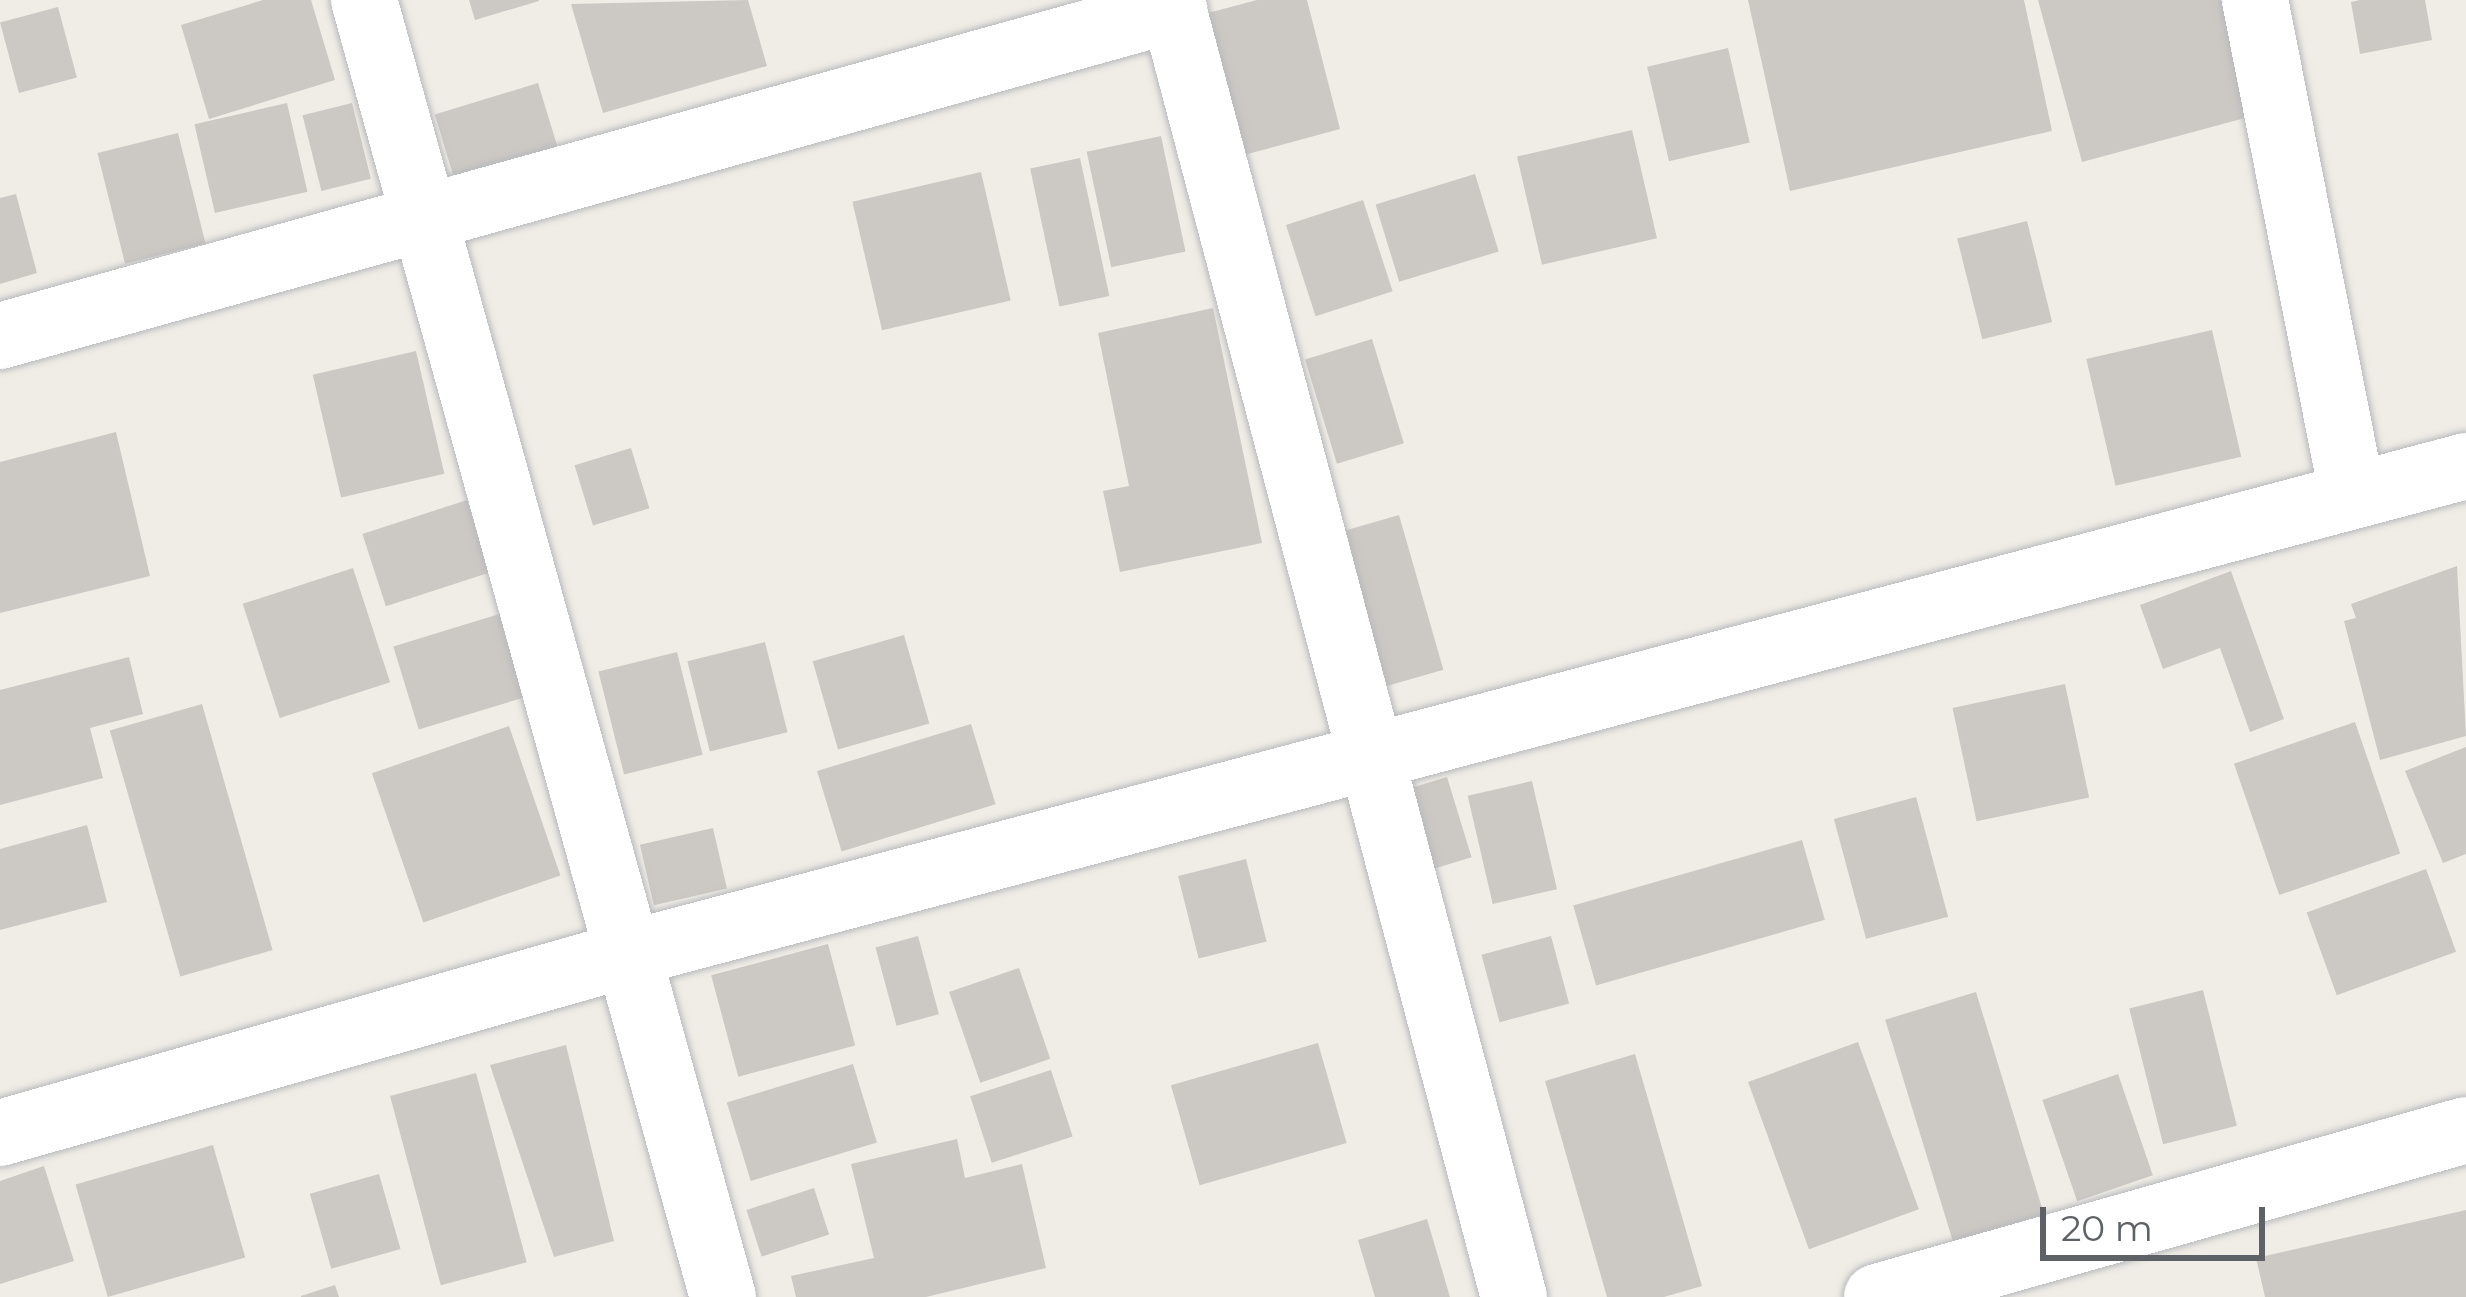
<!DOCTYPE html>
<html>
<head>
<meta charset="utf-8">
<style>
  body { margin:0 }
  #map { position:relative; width:2466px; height:1297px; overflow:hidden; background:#f0ede6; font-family:Montserrat,sans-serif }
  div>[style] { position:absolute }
  .building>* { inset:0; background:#ccc8c4; transform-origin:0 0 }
  .roads { filter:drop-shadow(0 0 3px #b7b9bd) drop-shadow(0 0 3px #b7b9bd) }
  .minor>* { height:66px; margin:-33px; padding:0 33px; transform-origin:33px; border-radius:33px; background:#fff }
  span { translate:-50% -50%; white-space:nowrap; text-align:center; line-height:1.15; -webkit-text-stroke:10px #fff; paint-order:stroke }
  .scale { position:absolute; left:2040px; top:1207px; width:225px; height:54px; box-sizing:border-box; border:6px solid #5e6266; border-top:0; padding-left:15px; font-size:36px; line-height:42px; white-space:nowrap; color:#5e6266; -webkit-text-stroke:9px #fff; paint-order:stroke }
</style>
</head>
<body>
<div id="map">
  <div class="building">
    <i style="clip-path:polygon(263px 0,311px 0,335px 80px,209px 119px,181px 25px)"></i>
    <i style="clip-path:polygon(469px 0,539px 0,539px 1px,475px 20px)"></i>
    <i style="clip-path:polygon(748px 0,767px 66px,603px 113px,571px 4px)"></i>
    <i style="clip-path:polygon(1257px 0,1307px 0,1340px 129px,1244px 155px,1208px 13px)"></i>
    <i style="clip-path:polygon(1748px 0,2024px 0,2052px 131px,1790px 191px)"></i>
    <i style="clip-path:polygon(2038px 0,2225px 0,2256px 115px,2082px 162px)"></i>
    <i style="clip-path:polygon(2360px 0,2425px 0,2432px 40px,2360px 54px,2351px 2px)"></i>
    <i style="left:58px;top:7px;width:73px;height:60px;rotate:75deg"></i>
    <i style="left:1728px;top:48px;width:97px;height:83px;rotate:77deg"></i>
    <i style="left:538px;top:83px;width:75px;height:108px;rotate:73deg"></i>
    <i style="left:287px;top:103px;width:91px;height:95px;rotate:77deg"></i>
    <i style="left:352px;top:103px;width:78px;height:51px;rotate:76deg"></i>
    <i style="left:1632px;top:130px;width:111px;height:118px;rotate:77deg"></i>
    <i style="left:178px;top:133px;width:114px;height:83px;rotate:76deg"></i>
    <i style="left:1161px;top:136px;width:118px;height:76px;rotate:78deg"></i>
    <i style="left:1080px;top:158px;width:141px;height:51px;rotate:78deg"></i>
    <i style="left:981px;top:172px;width:132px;height:132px;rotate:77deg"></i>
    <i style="left:1475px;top:174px;width:81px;height:104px;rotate:73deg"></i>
    <i style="clip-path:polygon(16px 194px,37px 273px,0 284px,0 198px)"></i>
    <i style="left:1363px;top:200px;width:96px;height:81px;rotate:72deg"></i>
    <i style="left:2027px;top:221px;width:104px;height:72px;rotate:76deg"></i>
    <i style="clip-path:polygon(1213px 308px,1262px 543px,1120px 572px,1103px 491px,1129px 486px,1098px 333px)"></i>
    <i style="left:2212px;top:330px;width:130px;height:129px;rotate:77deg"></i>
    <i style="left:1372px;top:339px;width:109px;height:70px;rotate:73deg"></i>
    <i style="left:416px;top:351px;width:126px;height:106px;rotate:77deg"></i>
    <i style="clip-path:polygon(116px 432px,150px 576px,0 613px,0 462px)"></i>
    <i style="left:631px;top:448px;width:63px;height:59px;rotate:73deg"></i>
    <i style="left:467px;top:500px;width:76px;height:110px;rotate:72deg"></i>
    <i style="left:1399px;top:515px;width:161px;height:65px;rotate:74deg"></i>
    <i style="clip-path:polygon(2457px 566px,2466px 736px,2380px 760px,2344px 621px,2356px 618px,2351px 604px)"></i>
    <i style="left:353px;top:568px;width:120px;height:116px;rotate:72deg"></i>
    <i style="clip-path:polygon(2231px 571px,2284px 719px,2250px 732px,2220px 648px,2163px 669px,2140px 605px)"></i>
    <i style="left:509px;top:611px;width:87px;height:121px;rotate:73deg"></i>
    <i style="left:904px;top:635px;width:92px;height:95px;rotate:74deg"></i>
    <i style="left:765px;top:642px;width:93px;height:80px;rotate:76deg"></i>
    <i style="left:677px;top:652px;width:106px;height:81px;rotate:76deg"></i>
    <i style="clip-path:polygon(129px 657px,143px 714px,90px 728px,103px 778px,0 805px,0 690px)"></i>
    <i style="left:2065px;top:684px;width:116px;height:115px;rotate:78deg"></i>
    <i style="left:202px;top:704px;width:256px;height:96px;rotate:74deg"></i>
    <i style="left:2355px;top:722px;width:139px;height:128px;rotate:71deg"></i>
    <i style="left:971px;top:724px;width:84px;height:161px;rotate:73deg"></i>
    <i style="left:509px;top:726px;width:158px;height:145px;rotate:71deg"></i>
    <i style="clip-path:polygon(2466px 747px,2466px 854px,2443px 863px,2405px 771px)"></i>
    <i style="left:1447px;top:777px;width:84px;height:47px;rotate:73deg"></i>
    <i style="left:1532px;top:781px;width:111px;height:66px;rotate:77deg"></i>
    <i style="left:1916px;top:797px;width:124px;height:85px;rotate:75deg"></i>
    <i style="clip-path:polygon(87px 825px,107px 902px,0 930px,0 849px)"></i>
    <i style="left:713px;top:828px;width:62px;height:75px;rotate:77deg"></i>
    <i style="left:1802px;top:840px;width:83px;height:238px;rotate:74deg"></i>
    <i style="left:1246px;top:859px;width:85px;height:70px;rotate:76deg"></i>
    <i style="left:2426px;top:869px;width:88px;height:127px;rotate:70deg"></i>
    <i style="left:918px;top:936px;width:81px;height:44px;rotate:75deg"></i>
    <i style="left:1551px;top:936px;width:70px;height:72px;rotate:75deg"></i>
    <i style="left:828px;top:944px;width:105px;height:121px;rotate:75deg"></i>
    <i style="left:1019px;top:968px;width:96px;height:74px;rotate:71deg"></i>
    <i style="left:2203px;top:990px;width:140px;height:76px;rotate:76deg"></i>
    <i style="left:1976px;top:992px;width:234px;height:95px;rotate:73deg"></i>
    <i style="left:1858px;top:1042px;width:178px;height:117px;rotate:70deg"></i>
    <i style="left:1318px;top:1043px;width:104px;height:153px;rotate:74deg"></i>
    <i style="clip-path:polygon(566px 1045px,614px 1241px,554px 1257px,490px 1065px)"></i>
    <i style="clip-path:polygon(1635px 1054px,1702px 1286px,1664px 1297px,1607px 1297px,1545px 1081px)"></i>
    <i style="left:853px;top:1064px;width:82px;height:132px;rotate:73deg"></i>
    <i style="left:1051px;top:1070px;width:70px;height:85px;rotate:72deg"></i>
    <i style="left:476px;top:1073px;width:196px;height:89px;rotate:75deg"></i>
    <i style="left:2118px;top:1074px;width:107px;height:80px;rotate:71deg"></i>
    <i style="clip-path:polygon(957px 1139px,965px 1178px,1022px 1164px,1046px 1268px,926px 1297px,796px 1297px,791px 1276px,874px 1258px,851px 1164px)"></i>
    <i style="left:213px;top:1145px;width:117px;height:143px;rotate:74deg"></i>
    <i style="clip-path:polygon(44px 1166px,74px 1261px,0 1284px,0 1181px)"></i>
    <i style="left:379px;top:1174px;width:78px;height:72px;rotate:74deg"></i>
    <i style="left:814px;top:1188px;width:49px;height:71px;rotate:72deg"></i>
    <i style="clip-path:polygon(2466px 1210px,2466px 1297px,2265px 1297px,2256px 1258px)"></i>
    <i style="clip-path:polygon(1427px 1219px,1450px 1297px,1375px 1297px,1358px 1240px)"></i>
    <i style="clip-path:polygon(335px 1285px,339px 1297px,301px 1297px,301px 1296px)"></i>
  </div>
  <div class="roads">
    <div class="minor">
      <i style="left:364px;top:0;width:1346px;rotate:74.53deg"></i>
      <i style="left:1171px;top:0;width:1342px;rotate:75.19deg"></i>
      <i style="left:2255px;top:0;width:502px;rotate:78.87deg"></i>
      <i style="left:0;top:336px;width:1219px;rotate:-15.56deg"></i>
      <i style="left:0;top:1133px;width:657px;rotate:-15.9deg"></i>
      <i style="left:632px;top:953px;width:1898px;rotate:-14.87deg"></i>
      <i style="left:1877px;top:1297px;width:612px;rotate:-15.83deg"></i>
    </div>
  </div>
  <div class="scale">20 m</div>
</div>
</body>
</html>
